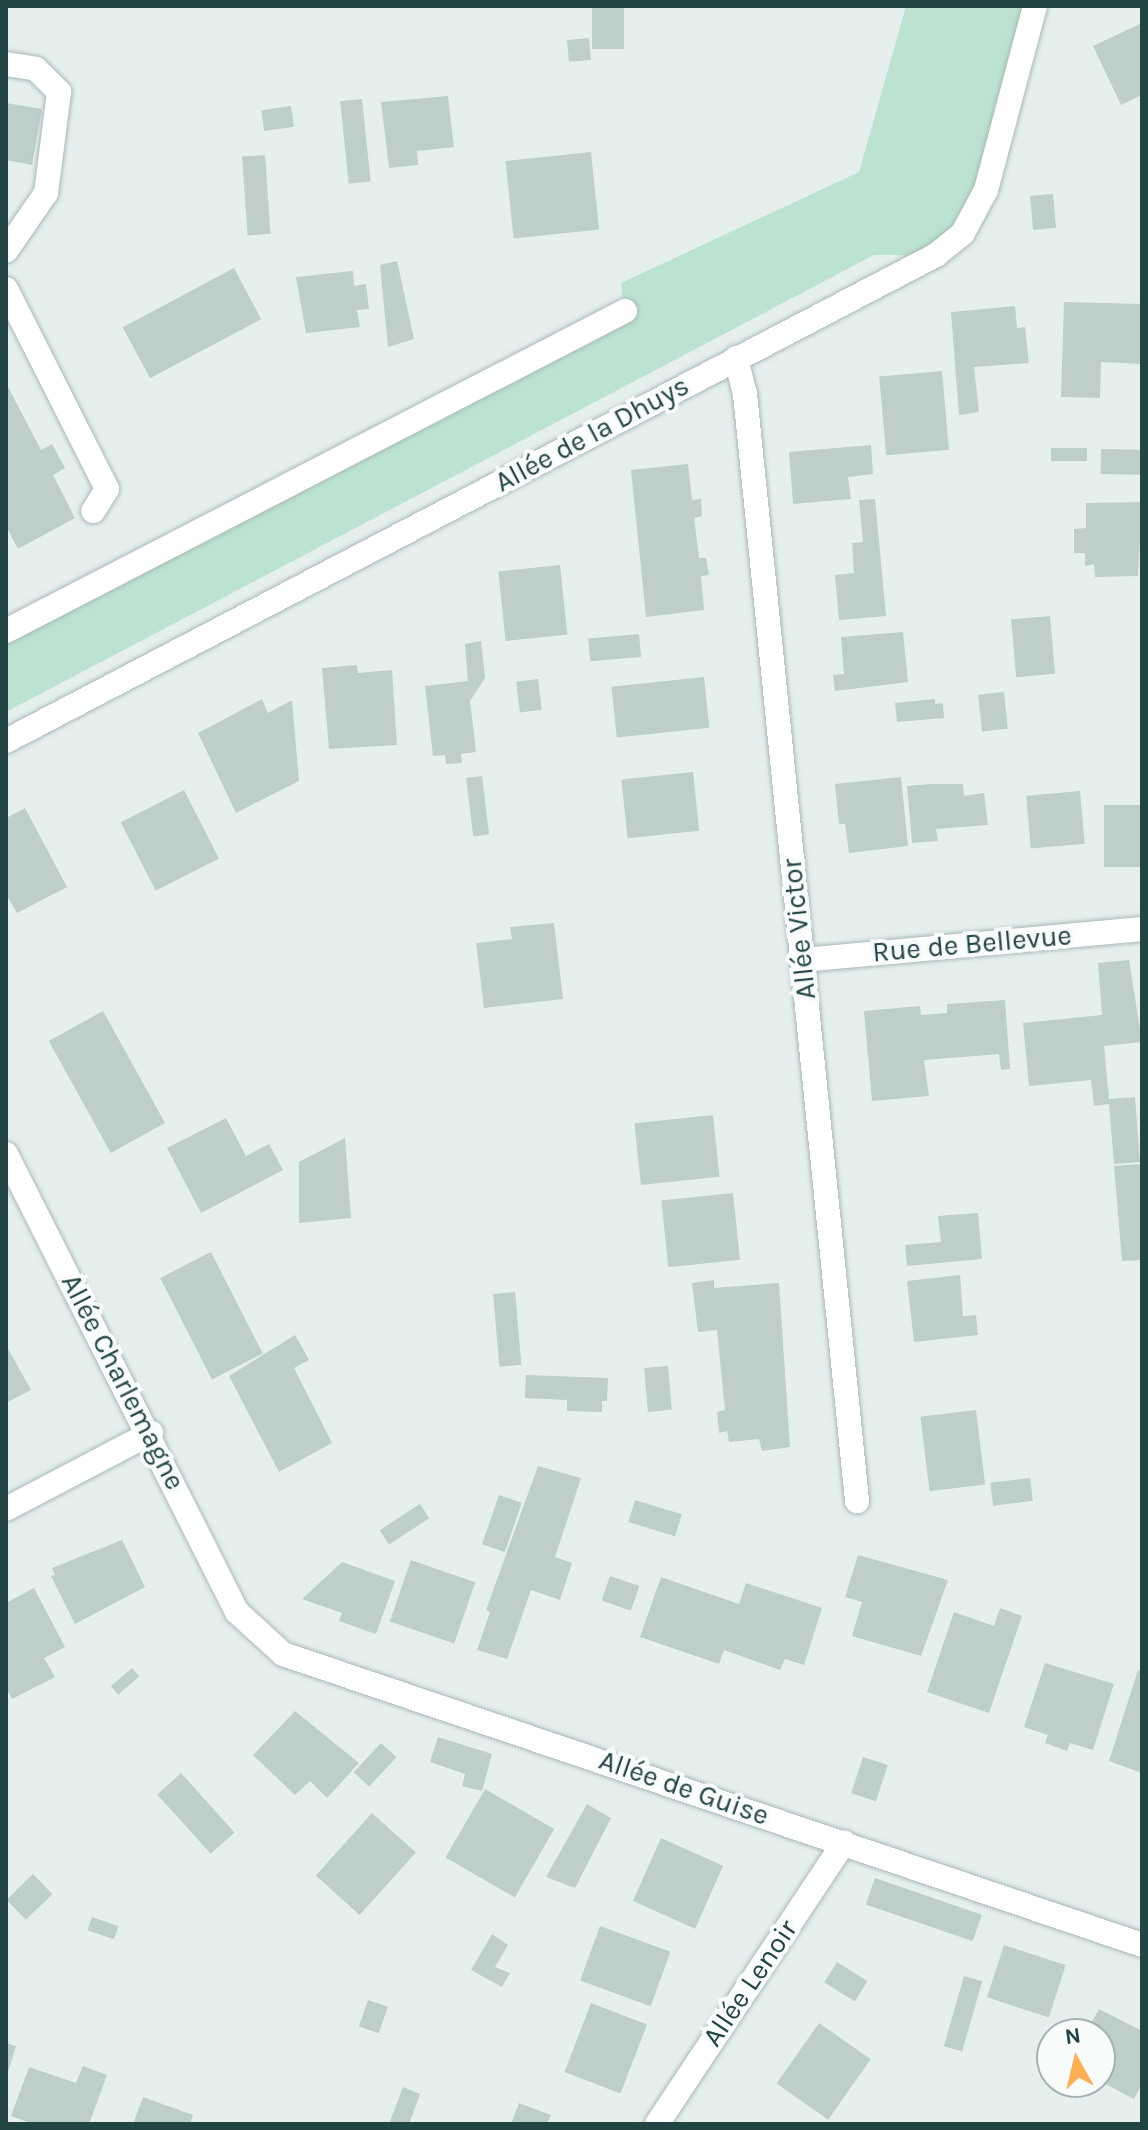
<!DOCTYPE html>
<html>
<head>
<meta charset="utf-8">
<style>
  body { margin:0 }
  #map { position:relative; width:1148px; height:2130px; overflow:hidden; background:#e5f0ee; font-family:Karla,sans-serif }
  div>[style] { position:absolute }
  .green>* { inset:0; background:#bce3d1 }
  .building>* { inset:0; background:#bdcecb; transform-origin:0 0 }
  .roads { filter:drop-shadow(0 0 2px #a7b9b8) drop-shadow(0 0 2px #a7b9b8) }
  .lane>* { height:24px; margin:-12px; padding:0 12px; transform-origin:12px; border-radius:12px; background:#fff }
  .street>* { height:24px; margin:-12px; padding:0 12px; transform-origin:12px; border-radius:12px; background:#fff }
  span { translate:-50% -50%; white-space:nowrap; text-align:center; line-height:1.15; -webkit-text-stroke:8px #f7fbfa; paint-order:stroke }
  .street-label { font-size:28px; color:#244 }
  .frame { position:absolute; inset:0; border:8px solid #244; pointer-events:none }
  .north { position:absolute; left:1036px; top:2018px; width:80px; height:80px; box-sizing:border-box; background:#f7fbfa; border:2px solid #a2b2b1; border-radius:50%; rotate:352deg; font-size:22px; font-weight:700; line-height:32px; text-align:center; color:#244 }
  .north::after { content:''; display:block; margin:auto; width:28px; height:36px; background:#ffae54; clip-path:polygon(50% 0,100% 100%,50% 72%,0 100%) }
</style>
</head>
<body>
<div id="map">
  <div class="green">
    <i style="clip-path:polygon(906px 6px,1035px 6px,986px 190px,936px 255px,874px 255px,6px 712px,6px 631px,624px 311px,621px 283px,859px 172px)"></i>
  </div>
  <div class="building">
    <i style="left:592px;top:6px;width:32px;height:43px"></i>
    <i style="clip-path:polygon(1142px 23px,1142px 95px,1121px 105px,1093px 46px)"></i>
    <i style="left:589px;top:38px;width:22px;height:22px;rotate:85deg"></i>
    <i style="clip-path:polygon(448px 96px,454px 147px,417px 151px,418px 165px,389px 168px,381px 102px)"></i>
    <i style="left:362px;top:99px;width:83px;height:22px;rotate:84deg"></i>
    <i style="clip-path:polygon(6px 103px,42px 109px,32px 165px,6px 160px)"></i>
    <i style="left:291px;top:106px;width:21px;height:30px;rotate:82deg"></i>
    <i style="left:591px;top:152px;width:78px;height:86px;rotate:84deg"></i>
    <i style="left:265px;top:155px;width:79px;height:23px;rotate:86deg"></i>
    <i style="left:1053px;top:194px;width:34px;height:23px;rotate:85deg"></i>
    <i style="clip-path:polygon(397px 261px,414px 339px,388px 347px,380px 265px)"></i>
    <i style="left:234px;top:268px;width:58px;height:126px;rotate:62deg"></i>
    <i style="clip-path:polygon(353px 271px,354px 286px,366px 284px,369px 309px,357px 310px,360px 327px,306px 333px,296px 277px)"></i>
    <i style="clip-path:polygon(1064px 302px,1142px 304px,1142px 364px,1101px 362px,1100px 398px,1061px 397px)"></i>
    <i style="clip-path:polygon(1015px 306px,1017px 328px,1025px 327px,1029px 363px,974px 367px,979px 412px,959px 415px,951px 312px)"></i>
    <i style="left:942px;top:371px;width:79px;height:63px;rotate:85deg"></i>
    <i style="clip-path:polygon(6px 383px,41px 450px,52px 444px,65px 468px,53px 475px,75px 518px,18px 549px,6px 526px)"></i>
    <i style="clip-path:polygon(871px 445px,873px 474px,848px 477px,851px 499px,793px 504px,789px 452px)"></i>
    <i style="left:1051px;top:448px;width:36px;height:13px"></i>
    <i style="left:1101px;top:449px;width:41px;height:25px;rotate:1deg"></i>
    <i style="clip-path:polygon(688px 464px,692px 500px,701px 499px,702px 516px,694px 518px,699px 558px,706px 558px,709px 575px,701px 576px,704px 610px,646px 617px,631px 470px)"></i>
    <i style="clip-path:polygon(875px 499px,886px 616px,839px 620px,835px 575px,854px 573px,852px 543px,863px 542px,859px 500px)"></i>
    <i style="clip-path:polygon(1142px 502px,1138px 576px,1095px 577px,1094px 564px,1085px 566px,1085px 553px,1074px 553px,1074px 529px,1086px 528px,1086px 503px)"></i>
    <i style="left:560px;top:565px;width:70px;height:62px;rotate:84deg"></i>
    <i style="left:1050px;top:616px;width:58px;height:39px;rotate:85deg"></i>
    <i style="clip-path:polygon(903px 632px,908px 682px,835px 691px,833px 675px,844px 674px,841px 637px)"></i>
    <i style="left:639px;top:634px;width:23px;height:51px;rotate:85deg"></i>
    <i style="clip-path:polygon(481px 641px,485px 678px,470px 701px,476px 752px,461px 754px,462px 763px,446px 764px,445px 755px,433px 756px,425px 686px,468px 681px,465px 644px)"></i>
    <i style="clip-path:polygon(357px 665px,358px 673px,392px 670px,397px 745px,329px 749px,322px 668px)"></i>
    <i style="left:704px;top:677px;width:51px;height:93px;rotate:84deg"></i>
    <i style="left:538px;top:679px;width:31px;height:22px;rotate:83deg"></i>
    <i style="left:1004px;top:692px;width:37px;height:26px;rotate:84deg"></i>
    <i style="clip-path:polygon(262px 699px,268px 713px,292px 700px,299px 781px,236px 813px,198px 733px)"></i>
    <i style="clip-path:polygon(935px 699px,935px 704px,943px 703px,944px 718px,897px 722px,895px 703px)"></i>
    <i style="left:693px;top:772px;width:59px;height:72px;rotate:84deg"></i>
    <i style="left:482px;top:776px;width:59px;height:16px;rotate:83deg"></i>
    <i style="clip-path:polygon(901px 777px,908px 846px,849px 853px,845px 824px,839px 824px,835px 784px)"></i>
    <i style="clip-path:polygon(930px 784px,963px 784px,964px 796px,984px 793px,988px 825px,936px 829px,938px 841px,912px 843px,907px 786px)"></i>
    <i style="left:184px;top:790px;width:77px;height:71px;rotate:63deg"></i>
    <i style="left:1080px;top:791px;width:53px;height:54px;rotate:85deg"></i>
    <i style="left:1142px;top:805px;width:62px;height:38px;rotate:90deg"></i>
    <i style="clip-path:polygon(25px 808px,67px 887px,17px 913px,6px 894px,6px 818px)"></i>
    <i style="clip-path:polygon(554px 923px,563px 999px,484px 1008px,476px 943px,512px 939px,510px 927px)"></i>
    <i style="clip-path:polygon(1129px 960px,1142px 1042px,1104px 1046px,1109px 1099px,1135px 1097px,1140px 1162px,1114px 1164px,1109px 1104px,1094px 1106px,1091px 1080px,1029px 1086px,1023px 1023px,1102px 1015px,1098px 963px)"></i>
    <i style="clip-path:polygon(1005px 1000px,1010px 1069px,1001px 1070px,999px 1054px,924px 1060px,929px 1096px,872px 1101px,864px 1011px,920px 1006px,921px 1015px,947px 1013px,947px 1004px)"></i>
    <i style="left:103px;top:1011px;width:128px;height:62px;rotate:61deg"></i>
    <i style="left:713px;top:1115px;width:62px;height:79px;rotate:84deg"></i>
    <i style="clip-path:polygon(226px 1118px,246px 1156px,269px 1144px,283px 1170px,201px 1213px,167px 1148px)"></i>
    <i style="clip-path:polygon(345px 1138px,351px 1218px,299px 1223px,299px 1162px)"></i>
    <i style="clip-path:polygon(1142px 1164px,1142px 1260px,1122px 1261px,1114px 1166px)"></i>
    <i style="left:733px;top:1193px;width:67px;height:72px;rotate:84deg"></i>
    <i style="clip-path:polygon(978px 1213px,982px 1259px,907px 1266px,905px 1245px,941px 1242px,938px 1216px)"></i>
    <i style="left:211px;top:1252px;width:114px;height:57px;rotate:63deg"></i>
    <i style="clip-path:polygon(960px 1275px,963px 1316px,976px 1315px,978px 1335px,914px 1342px,907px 1281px)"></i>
    <i style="clip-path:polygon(714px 1280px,714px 1288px,779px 1283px,790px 1447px,762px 1451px,759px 1439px,729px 1442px,727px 1431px,719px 1433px,717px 1412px,725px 1410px,717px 1330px,698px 1332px,692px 1283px)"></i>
    <i style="left:515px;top:1292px;width:73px;height:22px;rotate:85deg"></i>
    <i style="clip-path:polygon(295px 1335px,309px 1360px,294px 1368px,332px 1443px,279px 1472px,229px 1376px)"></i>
    <i style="clip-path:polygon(6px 1345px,31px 1390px,6px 1403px)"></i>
    <i style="left:668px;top:1366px;width:44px;height:24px;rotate:85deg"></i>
    <i style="clip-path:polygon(526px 1375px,608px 1378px,607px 1401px,602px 1401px,602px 1412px,567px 1411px,567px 1400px,525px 1398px)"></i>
    <i style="left:976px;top:1410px;width:75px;height:56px;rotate:83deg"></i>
    <i style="clip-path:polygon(538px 1466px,581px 1478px,555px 1557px,572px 1563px,560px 1600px,531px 1590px,507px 1659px,477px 1650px,490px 1612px,486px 1610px)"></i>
    <i style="left:1030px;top:1478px;width:23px;height:40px;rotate:83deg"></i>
    <i style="left:499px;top:1495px;width:24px;height:52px;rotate:19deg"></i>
    <i style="left:635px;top:1500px;width:49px;height:23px;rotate:17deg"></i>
    <i style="left:420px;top:1504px;width:17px;height:48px;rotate:57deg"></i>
    <i style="clip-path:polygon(122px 1540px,145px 1587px,75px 1624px,51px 1576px,55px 1575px,52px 1568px)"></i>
    <i style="clip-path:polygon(858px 1555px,948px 1580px,921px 1656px,852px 1636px,862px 1602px,845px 1597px)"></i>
    <i style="left:411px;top:1560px;width:68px;height:65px;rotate:19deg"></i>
    <i style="clip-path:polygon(342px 1562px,395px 1581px,376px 1634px,339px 1621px,342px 1613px,302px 1599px)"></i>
    <i style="left:610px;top:1576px;width:31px;height:26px;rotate:19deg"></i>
    <i style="clip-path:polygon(661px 1577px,739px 1604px,746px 1583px,822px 1608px,804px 1665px,785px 1659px,780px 1670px,724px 1650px,719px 1664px,640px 1637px)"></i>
    <i style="clip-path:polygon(34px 1588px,65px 1647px,44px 1658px,55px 1677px,12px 1699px,6px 1688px,6px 1603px)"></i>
    <i style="clip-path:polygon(1000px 1608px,1022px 1616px,989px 1713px,927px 1692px,954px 1612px,994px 1626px)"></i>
    <i style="clip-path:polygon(1045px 1663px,1114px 1684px,1093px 1750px,1070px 1743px,1067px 1751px,1045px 1743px,1048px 1735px,1024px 1727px)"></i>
    <i style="left:132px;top:1668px;width:11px;height:28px;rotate:49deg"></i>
    <i style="clip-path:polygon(1138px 1670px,1142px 1671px,1142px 1773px,1109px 1761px)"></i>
    <i style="clip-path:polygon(295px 1711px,359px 1763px,327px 1798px,310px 1781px,295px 1795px,253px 1755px)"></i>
    <i style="clip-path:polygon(438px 1737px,492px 1754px,482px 1791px,462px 1786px,465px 1774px,430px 1762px)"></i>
    <i style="left:381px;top:1743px;width:21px;height:40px;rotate:43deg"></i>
    <i style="left:863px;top:1757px;width:26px;height:38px;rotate:18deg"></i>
    <i style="left:181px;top:1773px;width:80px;height:32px;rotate:48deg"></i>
    <i style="left:485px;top:1789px;width:80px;height:79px;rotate:30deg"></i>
    <i style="clip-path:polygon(587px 1804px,611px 1818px,575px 1888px,546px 1877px)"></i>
    <i style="left:372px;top:1813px;width:59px;height:84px;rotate:42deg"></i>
    <i style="left:661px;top:1838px;width:68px;height:69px;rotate:24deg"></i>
    <i style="left:33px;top:1874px;width:28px;height:37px;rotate:46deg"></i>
    <i style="left:875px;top:1878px;width:113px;height:28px;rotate:19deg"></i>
    <i style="left:92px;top:1917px;width:28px;height:14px;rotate:19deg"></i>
    <i style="left:600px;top:1926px;width:75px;height:58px;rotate:20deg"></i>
    <i style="clip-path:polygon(492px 1934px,508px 1945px,495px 1967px,510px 1973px,502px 1987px,471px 1970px)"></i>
    <i style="left:1004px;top:1945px;width:65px;height:55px;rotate:18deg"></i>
    <i style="left:837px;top:1962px;width:36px;height:24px;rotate:32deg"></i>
    <i style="left:964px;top:1976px;width:19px;height:73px;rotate:16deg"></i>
    <i style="left:368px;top:2000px;width:21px;height:28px;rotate:19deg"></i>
    <i style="left:591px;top:2003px;width:60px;height:74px;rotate:21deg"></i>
    <i style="clip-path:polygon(1099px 2009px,1142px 2031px,1142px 2084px,1134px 2099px,1100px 2081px,1100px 2034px,1085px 2034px)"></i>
    <i style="left:819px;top:2023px;width:63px;height:74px;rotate:35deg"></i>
    <i style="clip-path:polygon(6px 2043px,16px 2046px,7px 2075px,6px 2075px)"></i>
    <i style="clip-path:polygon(83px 2066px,107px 2075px,89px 2124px,33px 2124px,11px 2116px,29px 2067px,76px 2083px)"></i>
    <i style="clip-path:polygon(403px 2087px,420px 2094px,409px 2124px,389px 2124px)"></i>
    <i style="clip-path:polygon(143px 2097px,193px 2115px,190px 2124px,133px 2124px)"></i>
    <i style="clip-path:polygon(519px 2103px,551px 2115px,547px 2124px,511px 2124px)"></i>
  </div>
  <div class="roads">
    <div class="lane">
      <i style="left:6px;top:64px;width:30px;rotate:9deg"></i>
      <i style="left:36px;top:69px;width:33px;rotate:45deg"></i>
      <i style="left:59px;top:92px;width:102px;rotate:97.3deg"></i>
      <i style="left:46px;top:193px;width:70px;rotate:124.6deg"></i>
      <i style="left:6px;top:289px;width:224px;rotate:63.2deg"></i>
      <i style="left:107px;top:489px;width:26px;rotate:122deg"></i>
    </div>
    <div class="street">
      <i style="left:736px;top:358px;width:37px;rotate:76deg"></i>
      <i style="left:745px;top:394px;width:1113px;rotate:84.22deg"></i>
      <i style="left:6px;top:631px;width:697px;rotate:-27.34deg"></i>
      <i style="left:6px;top:741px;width:1049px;rotate:-27.59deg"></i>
      <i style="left:936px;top:255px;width:35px;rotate:-39deg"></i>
      <i style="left:963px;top:233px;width:49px;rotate:-61.9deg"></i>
      <i style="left:986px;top:190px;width:190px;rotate:-75.1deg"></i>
      <i style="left:802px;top:960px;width:341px;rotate:-5.2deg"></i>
      <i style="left:6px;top:1154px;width:513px;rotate:63.24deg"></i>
      <i style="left:237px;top:1612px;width:62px;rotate:42.4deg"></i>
      <i style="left:283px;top:1654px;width:907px;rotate:18.71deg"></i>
      <i style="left:6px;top:1509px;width:164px;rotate:-27.7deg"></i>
      <i style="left:657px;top:2124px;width:338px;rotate:-56.4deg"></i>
    </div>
  </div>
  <div class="street-label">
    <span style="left:592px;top:434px;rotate:-28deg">Allée de la Dhuys</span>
    <span style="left:799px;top:929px;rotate:-96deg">Allée Victor</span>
    <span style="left:972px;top:944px;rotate:-5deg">Rue de Bellevue</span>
    <span style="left:123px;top:1382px;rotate:63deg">Allée Charlemagne</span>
    <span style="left:684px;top:1788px;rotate:19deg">Allée de Guise</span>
    <span style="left:750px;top:1983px;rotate:-56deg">Allée Lenoir</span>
  </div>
  <div class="frame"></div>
  <div class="north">N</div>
</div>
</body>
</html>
